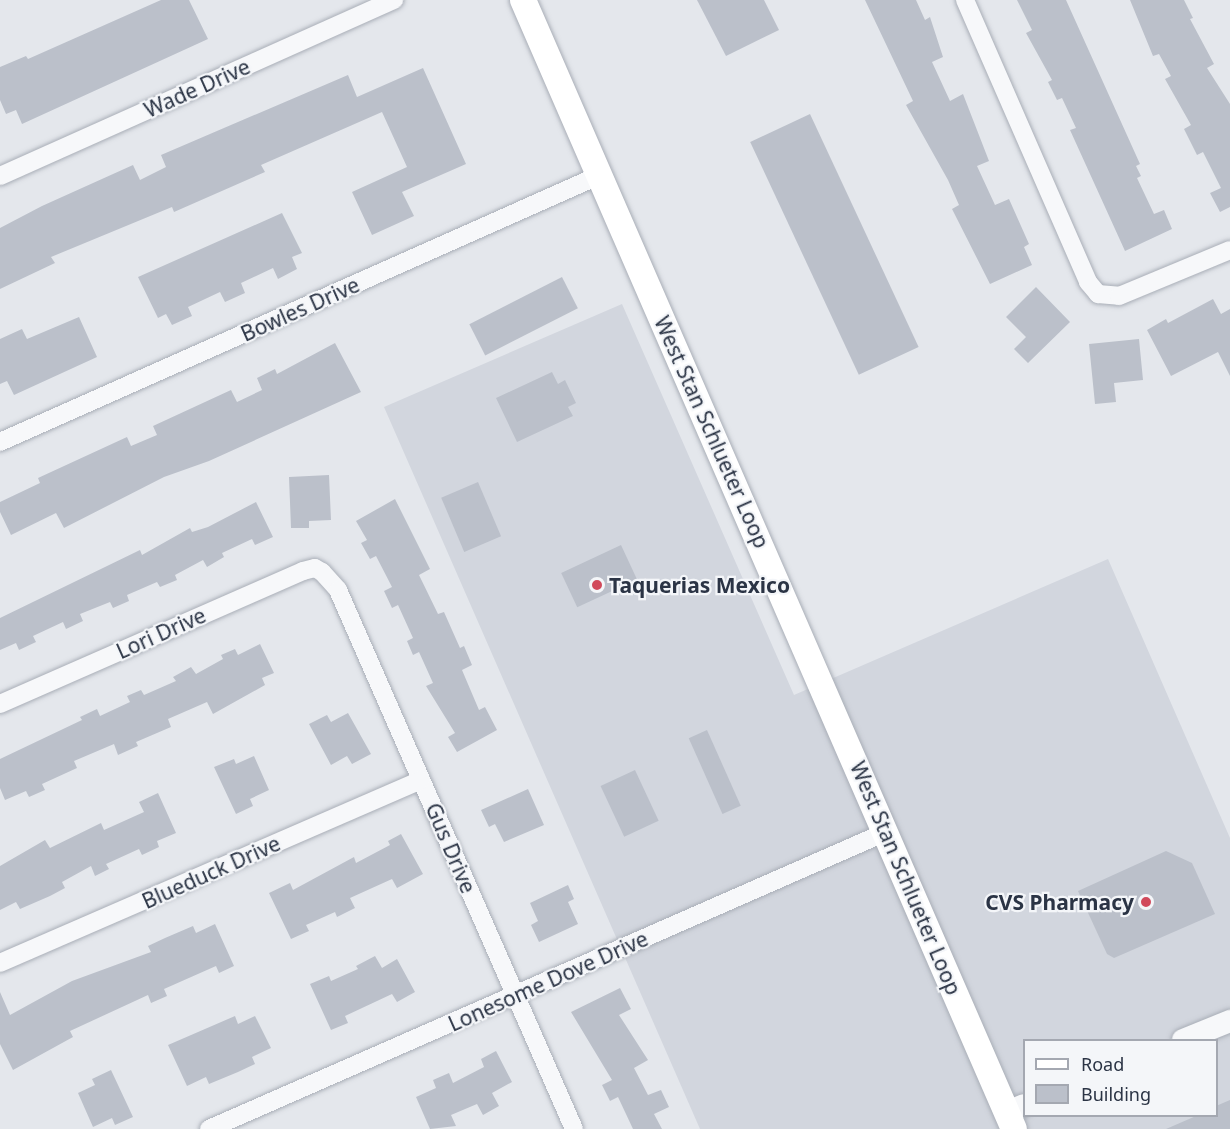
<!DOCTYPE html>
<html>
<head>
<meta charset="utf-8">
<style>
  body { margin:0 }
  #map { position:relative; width:1230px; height:1129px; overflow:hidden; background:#e4e7ec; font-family:"Noto Sans",sans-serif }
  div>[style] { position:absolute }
  .built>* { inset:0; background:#d2d6de }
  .building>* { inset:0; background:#bbc0ca; transform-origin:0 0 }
  .roads { filter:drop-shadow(0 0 2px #a9aeb7) drop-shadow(0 0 2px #a9aeb7) }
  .minor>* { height:18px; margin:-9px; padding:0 9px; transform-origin:9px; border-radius:9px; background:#f7f8fa }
  .tertiary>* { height:22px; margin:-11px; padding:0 11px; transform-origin:11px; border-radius:11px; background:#f7f8fa }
  .secondary>* { height:26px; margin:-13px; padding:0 13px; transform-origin:13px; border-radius:13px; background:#fff }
  .dots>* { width:16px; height:16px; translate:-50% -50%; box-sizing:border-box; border:3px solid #f4f6f9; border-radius:50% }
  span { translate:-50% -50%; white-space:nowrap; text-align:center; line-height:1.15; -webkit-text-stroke:4.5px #f4f6f9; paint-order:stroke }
  .street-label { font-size:21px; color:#2b3445 }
  .poi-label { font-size:21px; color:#2b3445; font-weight:700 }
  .left { translate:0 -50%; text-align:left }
  .right { translate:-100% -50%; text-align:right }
  .legend { position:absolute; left:1023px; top:1039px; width:195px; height:78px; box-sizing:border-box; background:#f4f6f9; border:2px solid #a4a8b1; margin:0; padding:8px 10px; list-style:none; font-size:18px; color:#2b3445 }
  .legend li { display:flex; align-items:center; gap:12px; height:30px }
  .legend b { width:30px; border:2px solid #a4a8b1 }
</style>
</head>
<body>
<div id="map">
  <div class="built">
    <i style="clip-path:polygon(evenodd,622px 304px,794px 695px,1108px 559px,1230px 838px,1230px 1129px,700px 1129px,384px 407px,622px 304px,1024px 1040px,1216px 1040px,1216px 1116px,1024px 1116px,1024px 1040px)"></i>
  </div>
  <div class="building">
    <i style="clip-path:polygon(161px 0,189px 0,208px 39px,22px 124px,16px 110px,6px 114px,0 100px,0 67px,26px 56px,28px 59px)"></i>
    <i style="clip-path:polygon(697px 0,764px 0,779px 30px,726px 56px)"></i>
    <i style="clip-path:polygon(865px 0,916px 0,925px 20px,930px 17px,943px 57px,932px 62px,950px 101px,963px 94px,989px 161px,977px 166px,995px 205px,1009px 199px,1029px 244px,1024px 247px,1032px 265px,990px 284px,952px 209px,959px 205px,948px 180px,906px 105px,913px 101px)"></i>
    <i style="clip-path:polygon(1017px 0,1066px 0,1140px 164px,1136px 166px,1141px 176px,1137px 178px,1154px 214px,1164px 210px,1172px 229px,1125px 251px,1070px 130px,1076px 128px,1062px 98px,1057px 100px,1048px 82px,1052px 80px,1026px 33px,1032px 30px)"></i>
    <i style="clip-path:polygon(1130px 0,1184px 0,1193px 18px,1190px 19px,1214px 64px,1207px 68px,1230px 104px,1230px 207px,1220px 212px,1210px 193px,1221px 188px,1203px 152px,1197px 155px,1184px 129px,1191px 125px,1165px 79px,1171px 76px,1159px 54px,1153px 56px)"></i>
    <i style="clip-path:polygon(423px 68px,466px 164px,402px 192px,414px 216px,372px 235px,352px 192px,407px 167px,382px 112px,261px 165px,265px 172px,174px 212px,172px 207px,51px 257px,55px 263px,0 289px,0 228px,42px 206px,133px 165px,140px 180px,166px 167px,161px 155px,348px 75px,357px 97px)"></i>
    <i style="left:810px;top:114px;width:257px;height:66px;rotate:65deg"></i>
    <i style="clip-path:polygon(282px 213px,302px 253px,292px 257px,297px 269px,278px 279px,273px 268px,241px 283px,245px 293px,225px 302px,220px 292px,188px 307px,192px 316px,172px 325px,166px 314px,158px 318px,138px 277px)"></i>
    <i style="left:562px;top:277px;width:35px;height:104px;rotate:63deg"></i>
    <i style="clip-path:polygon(1036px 287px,1070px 322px,1028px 363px,1014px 349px,1026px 337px,1006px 317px)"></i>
    <i style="clip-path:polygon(1213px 299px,1221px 314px,1230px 309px,1230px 376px,1218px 352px,1171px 376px,1147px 330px,1166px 319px,1168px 323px)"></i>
    <i style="clip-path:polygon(79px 317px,97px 357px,14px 395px,7px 381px,0 384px,0 339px,22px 329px,27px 339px)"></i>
    <i style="clip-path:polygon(1139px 339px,1143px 380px,1114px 383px,1116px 402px,1095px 404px,1089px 344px)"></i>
    <i style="clip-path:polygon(335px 343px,361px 392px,209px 461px,164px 477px,64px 528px,56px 513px,11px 535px,0 512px,0 502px,40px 483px,38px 478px,127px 437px,131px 446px,157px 435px,153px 426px,231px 390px,237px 402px,262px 390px,257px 378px,275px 369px,277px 374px)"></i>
    <i style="clip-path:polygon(552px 372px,558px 384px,565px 380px,576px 403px,568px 407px,573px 416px,517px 442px,496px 398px)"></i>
    <i style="clip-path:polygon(329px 475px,331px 520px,309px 521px,309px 528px,291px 528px,289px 477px)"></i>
    <i style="left:478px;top:482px;width:59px;height:40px;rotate:67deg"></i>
    <i style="clip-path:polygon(395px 499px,430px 569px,419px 575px,438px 614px,444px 612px,460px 648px,464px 646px,472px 665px,462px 670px,479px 710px,485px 707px,497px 730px,457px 752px,448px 737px,455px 733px,426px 686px,433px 683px,419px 652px,413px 655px,407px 641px,413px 638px,398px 605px,392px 608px,384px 591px,392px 587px,376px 556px,370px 559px,361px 543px,367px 540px,356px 521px)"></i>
    <i style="clip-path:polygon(256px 502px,273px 537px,255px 545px,252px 539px,222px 553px,224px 557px,207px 567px,203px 560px,175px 575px,177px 580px,160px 587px,157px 582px,127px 595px,129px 601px,113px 608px,110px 602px,80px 614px,83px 621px,66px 629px,63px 622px,33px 636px,36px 642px,19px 650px,16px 643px,0 650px,0 618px,140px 550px,142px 555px,190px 528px,192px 532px,208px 527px)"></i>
    <i style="left:621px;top:545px;width:38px;height:66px;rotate:65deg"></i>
    <i style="clip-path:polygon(260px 644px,274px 673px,262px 678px,265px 685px,213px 714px,207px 702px,168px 719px,171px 727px,136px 742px,138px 746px,118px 755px,114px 744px,74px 761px,77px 768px,42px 784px,45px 790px,29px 797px,26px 791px,5px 800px,0 788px,0 759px,82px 720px,80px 717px,97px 709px,100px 716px,130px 702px,127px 696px,141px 690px,144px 695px,176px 681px,173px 677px,191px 667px,196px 674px,223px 659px,221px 655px,235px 649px,238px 655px)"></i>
    <i style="clip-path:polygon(348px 713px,371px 754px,352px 764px,347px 756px,331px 765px,309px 724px,327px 715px,331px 722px)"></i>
    <i style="left:707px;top:730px;width:83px;height:20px;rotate:66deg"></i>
    <i style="clip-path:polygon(254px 756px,269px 790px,250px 799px,253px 806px,236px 814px,214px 767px,234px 759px,236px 764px)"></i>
    <i style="left:635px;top:770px;width:56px;height:38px;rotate:65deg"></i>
    <i style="clip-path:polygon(528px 789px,544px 825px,504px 842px,495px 824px,489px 827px,481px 810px)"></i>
    <i style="clip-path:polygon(158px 793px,176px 833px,157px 841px,159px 847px,142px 855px,139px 849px,106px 864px,109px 869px,95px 876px,91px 866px,62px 882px,65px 888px,50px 896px,20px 909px,16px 902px,0 910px,0 866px,45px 840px,50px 848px,101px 823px,104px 830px,144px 812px,139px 802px)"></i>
    <i style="clip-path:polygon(401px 834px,423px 874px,397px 888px,392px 879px,350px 898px,355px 908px,337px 917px,335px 912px,306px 925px,309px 931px,291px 939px,269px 893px,290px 883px,293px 890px,354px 857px,356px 863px,390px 845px,388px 841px)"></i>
    <i style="clip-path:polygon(1166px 851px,1192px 863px,1215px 914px,1114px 958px,1107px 954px,1078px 891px)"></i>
    <i style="clip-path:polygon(568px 885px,574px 899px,568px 902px,578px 924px,539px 942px,531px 925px,538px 921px,530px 903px)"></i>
    <i style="clip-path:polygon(215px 924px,234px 966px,219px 973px,216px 966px,164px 989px,167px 996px,151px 1003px,148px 995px,70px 1031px,73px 1037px,13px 1070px,0 1044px,0 992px,10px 1015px,72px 981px,151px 952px,148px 946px,165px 938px,193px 926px,196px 933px)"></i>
    <i style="clip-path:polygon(375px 956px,382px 968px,397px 959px,415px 992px,397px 1002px,392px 994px,345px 1016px,348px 1023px,331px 1030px,310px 984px,329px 976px,331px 981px,358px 969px,356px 966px)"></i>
    <i style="clip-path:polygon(620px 988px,631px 1009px,619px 1015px,648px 1060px,634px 1068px,648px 1095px,661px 1090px,669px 1107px,654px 1114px,662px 1129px,633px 1129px,618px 1097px,610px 1101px,602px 1085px,612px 1080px,571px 1012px)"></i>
    <i style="clip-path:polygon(235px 1016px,238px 1024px,255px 1016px,271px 1048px,252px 1057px,255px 1064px,238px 1072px,209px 1084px,206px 1077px,187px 1086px,168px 1045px)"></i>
    <i style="clip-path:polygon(496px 1051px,512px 1082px,492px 1093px,499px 1106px,483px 1115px,477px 1104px,451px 1115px,456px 1126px,430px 1129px,416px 1097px,436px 1088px,433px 1080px,449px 1073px,453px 1083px,484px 1067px,481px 1059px)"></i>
    <i style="clip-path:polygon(111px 1070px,133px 1117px,115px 1125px,112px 1118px,93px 1127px,78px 1093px,95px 1085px,92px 1079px)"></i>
    <i style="clip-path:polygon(1230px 1100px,1230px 1129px,1166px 1129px,1196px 1116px,1216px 1116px,1216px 1106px)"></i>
  </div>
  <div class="roads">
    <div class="minor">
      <i style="left:965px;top:0;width:308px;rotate:66.4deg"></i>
      <i style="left:1088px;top:282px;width:16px;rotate:50deg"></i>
      <i style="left:1098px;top:294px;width:21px;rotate:5deg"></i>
      <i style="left:1119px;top:296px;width:120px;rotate:-22.5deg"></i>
      <i style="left:0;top:176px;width:432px;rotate:-24.1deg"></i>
      <i style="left:0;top:442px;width:657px;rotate:-23.99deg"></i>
      <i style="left:0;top:704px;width:331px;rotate:-23.7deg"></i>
      <i style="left:303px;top:571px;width:12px;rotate:-14deg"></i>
      <i style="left:315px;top:568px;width:8px;rotate:30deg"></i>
      <i style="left:322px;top:572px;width:24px;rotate:48deg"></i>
      <i style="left:338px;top:590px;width:588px;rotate:66.35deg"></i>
      <i style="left:0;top:963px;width:459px;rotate:-23.5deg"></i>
      <i style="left:209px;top:1129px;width:739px;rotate:-23.69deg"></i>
    </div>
    <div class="tertiary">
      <i style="left:1183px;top:1040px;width:51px;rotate:-22deg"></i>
      <i style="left:1007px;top:1112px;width:18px;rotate:-22deg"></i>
    </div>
    <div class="secondary">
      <i style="left:523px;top:0;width:1231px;rotate:66.5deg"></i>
    </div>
  </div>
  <div class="dots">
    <i style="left:597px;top:585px;background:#d1495b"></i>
    <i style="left:1146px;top:902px;background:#d1495b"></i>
  </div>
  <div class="street-label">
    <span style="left:197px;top:88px;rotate:-24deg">Wade Drive</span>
    <span style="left:300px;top:309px;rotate:-24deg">Bowles Drive</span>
    <span style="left:712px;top:432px;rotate:66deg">West Stan Schlueter Loop</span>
    <span style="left:161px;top:633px;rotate:-24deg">Lori Drive</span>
    <span style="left:451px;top:848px;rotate:67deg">Gus Drive</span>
    <span style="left:211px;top:872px;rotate:-24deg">Blueduck Drive</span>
    <span style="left:906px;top:878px;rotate:67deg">West Stan Schlueter Loop</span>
    <span style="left:548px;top:981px;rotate:-24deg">Lonesome Dove Drive</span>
  </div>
  <div class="poi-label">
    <span class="left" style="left:609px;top:585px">Taquerias Mexico</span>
    <span class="right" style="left:1134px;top:902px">CVS Pharmacy</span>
  </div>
  <ul class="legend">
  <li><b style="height:8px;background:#fff"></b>Road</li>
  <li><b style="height:16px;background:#bbc0ca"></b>Building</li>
  </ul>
</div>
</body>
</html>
